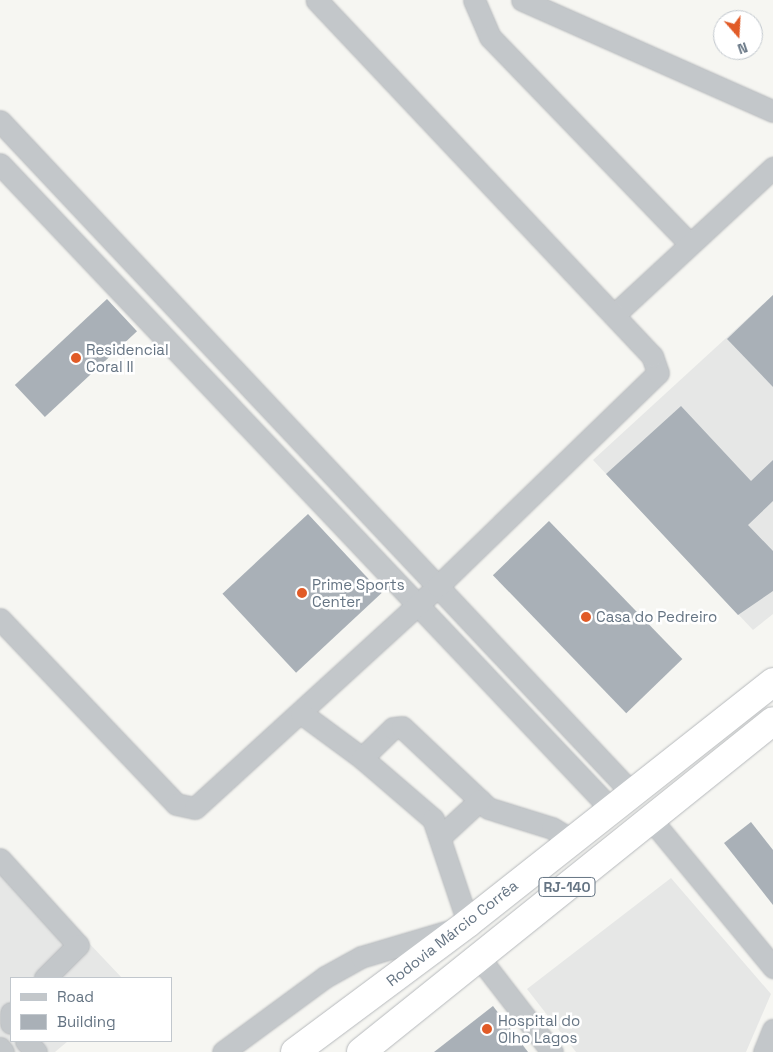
<!DOCTYPE html>
<html>
<head>
<meta charset="utf-8">
<style>
  body { margin:0 }
  #map { position:relative; width:773px; height:1052px; overflow:hidden; background:#f6f6f2; font-family:"Space Grotesk",sans-serif }
  div>[style] { position:absolute }
  .built>* { inset:0; background:#e6e7e6 }
  .building>* { inset:0; background:#a9b0b7; transform-origin:0 0 }
  .roads { filter:drop-shadow(0 0 1px #b6b9bc) drop-shadow(0 0 1px #b6b9bc) }
  .minor>* { height:21px; margin:-10.5px; padding:0 10.5px; transform-origin:10.5px; border-radius:10.5px; background:#c3c7ca }
  .highway>* { height:28px; margin:-14px; padding:0 14px; transform-origin:14px; border-radius:14px; background:#fff }
  .dots>* { width:14px; height:14px; translate:-50% -50%; box-sizing:border-box; border:2px solid #fff; border-radius:50% }
  span { translate:-50% -50%; white-space:nowrap; text-align:center; line-height:1.15; -webkit-text-stroke:5px #fff; paint-order:stroke }
  .shield-label span { padding:1px 4px; background:#fff; border:1px solid; border-radius:4px; -webkit-text-stroke-width:0 }
  .shield-label { font-size:14px; color:#657483; font-weight:700 }
  .poi-label { font-size:15px; color:#657483 }
  .left { translate:0 -50%; text-align:left }
  .street-label { font-size:15px; color:#657483 }
  .legend { position:absolute; left:10px; top:977px; width:162px; height:65px; box-sizing:border-box; background:#fff; border:1px solid #c1c7cd; margin:0; padding:6px 9px; list-style:none; font-size:15px; color:#657483 }
  .legend li { display:flex; align-items:center; gap:10px; height:25px }
  .legend b { width:25px; border:1px solid #c1c7cd }
  .north { position:absolute; left:713px; top:10px; width:50px; height:50px; box-sizing:border-box; background:#fff; border:1px solid #c1c7cd; border-radius:50%; rotate:161deg; font-size:14px; font-weight:700; line-height:20px; text-align:center; color:#657483 }
  .north::after { content:''; display:block; margin:auto; width:18px; height:22px; background:#e15b27; clip-path:polygon(50% 0,100% 100%,50% 72%,0 100%) }
</style>
</head>
<body>
<div id="map">
  <div class="built">
    <i style="clip-path:polygon(773px 295px,773px 614px,753px 630px,593px 460px)"></i>
    <i style="clip-path:polygon(0 849px,122px 978px,11px 978px,11px 1041px,68px 1041px,55px 1052px,0 1052px)"></i>
    <i style="clip-path:polygon(671px 878px,771px 994px,746px 1052px,576px 1052px,527px 989px)"></i>
  </div>
  <div class="building">
    <i style="clip-path:polygon(773px 295px,773px 387px,727px 339px)"></i>
    <i style="left:107px;top:299px;width:44px;height:126px;rotate:47deg"></i>
    <i style="clip-path:polygon(681px 406px,751px 481px,773px 460px,773px 501px,748px 525px,773px 551px,773px 591px,738px 615px,606px 474px)"></i>
    <i style="left:308px;top:514px;width:108px;height:117px;rotate:47deg"></i>
    <i style="left:549px;top:521px;width:192px;height:78px;rotate:46deg"></i>
    <i style="clip-path:polygon(751px 822px,773px 850px,773px 905px,724px 843px)"></i>
    <i style="clip-path:polygon(493px 1006px,528px 1052px,434px 1052px)"></i>
  </div>
  <div class="roads">
    <div class="minor">
      <i style="left:474px;top:0;width:40px;rotate:66.6deg"></i>
      <i style="left:490px;top:37px;width:286px;rotate:46deg"></i>
      <i style="left:522px;top:0;width:274px;rotate:23.9deg"></i>
      <i style="left:0;top:121px;width:923px;rotate:46.76deg"></i>
      <i style="left:0;top:164px;width:888px;rotate:46.55deg"></i>
      <i style="left:614px;top:315px;width:217px;rotate:-42.8deg"></i>
      <i style="left:0;top:619px;width:255px;rotate:46.4deg"></i>
      <i style="left:176px;top:804px;width:19px;rotate:12deg"></i>
      <i style="left:195px;top:808px;width:329px;rotate:-42.4deg"></i>
      <i style="left:438px;top:586px;width:306px;rotate:-44.1deg"></i>
      <i style="left:658px;top:373px;width:18px;rotate:-109deg"></i>
      <i style="left:652px;top:356px;width:489px;rotate:-133.3deg"></i>
      <i style="left:301px;top:713px;width:76px;rotate:36.4deg"></i>
      <i style="left:362px;top:758px;width:43px;rotate:-44.1deg"></i>
      <i style="left:393px;top:728px;width:9px;rotate:-6deg"></i>
      <i style="left:402px;top:727px;width:118px;rotate:43.3deg"></i>
      <i style="left:488px;top:808px;width:67px;rotate:17.4deg"></i>
      <i style="left:552px;top:828px;width:23px;rotate:31deg"></i>
      <i style="left:362px;top:758px;width:94px;rotate:40.7deg"></i>
      <i style="left:433px;top:819px;width:110px;rotate:71.4deg"></i>
      <i style="left:649px;top:817px;width:195px;rotate:50.4deg"></i>
      <i style="left:441px;top:836px;width:53px;rotate:-42.7deg"></i>
      <i style="left:0;top:859px;width:116px;rotate:47.8deg"></i>
      <i style="left:78px;top:945px;width:47px;rotate:135deg"></i>
      <i style="left:481px;top:960px;width:116px;rotate:52.3deg"></i>
      <i style="left:11px;top:1013px;width:10px;rotate:90deg"></i>
      <i style="left:26px;top:1041px;width:15px;rotate:48deg"></i>
      <i style="left:0;top:1048px;width:5px;rotate:53deg"></i>
      <i style="left:223px;top:1052px;width:127px;rotate:-36.3deg"></i>
      <i style="left:325px;top:977px;width:41px;rotate:-29.1deg"></i>
      <i style="left:361px;top:957px;width:95px;rotate:-16.5deg"></i>
      <i style="left:764px;top:1052px;width:24px;rotate:-68deg"></i>
    </div>
    <div class="highway">
      <i style="left:295px;top:1052px;width:216px;rotate:-36.7deg"></i>
      <i style="left:468px;top:923px;width:389px;rotate:-38.3deg"></i>
      <i style="left:361px;top:1052px;width:528px;rotate:-38.78deg"></i>
    </div>
  </div>
  <div class="dots">
    <i style="left:76px;top:358px;background:#e15b27"></i>
    <i style="left:302px;top:593px;background:#e15b27"></i>
    <i style="left:586px;top:617px;background:#e15b27"></i>
    <i style="left:487px;top:1029px;background:#e15b27"></i>
  </div>
  <div class="shield-label">
    <span style="left:567px;top:887px">RJ-140</span>
  </div>
  <div class="poi-label">
    <span class="left" style="left:86px;top:358px">Residencial<br>Coral II</span>
    <span class="left" style="left:312px;top:593px">Prime Sports<br>Center</span>
    <span class="left" style="left:596px;top:617px">Casa do Pedreiro</span>
    <span class="left" style="left:498px;top:1029px">Hospital do<br>Olho Lagos</span>
  </div>
  <div class="street-label">
    <span style="left:452px;top:933px;rotate:-38deg">Rodovia Márcio Corrêa</span>
  </div>
  <ul class="legend">
  <li><b style="height:6px;background:#c3c7ca"></b>Road</li>
  <li><b style="height:14px;background:#a9b0b7"></b>Building</li>
  </ul>
  <div class="north">N</div>
</div>
</body>
</html>
